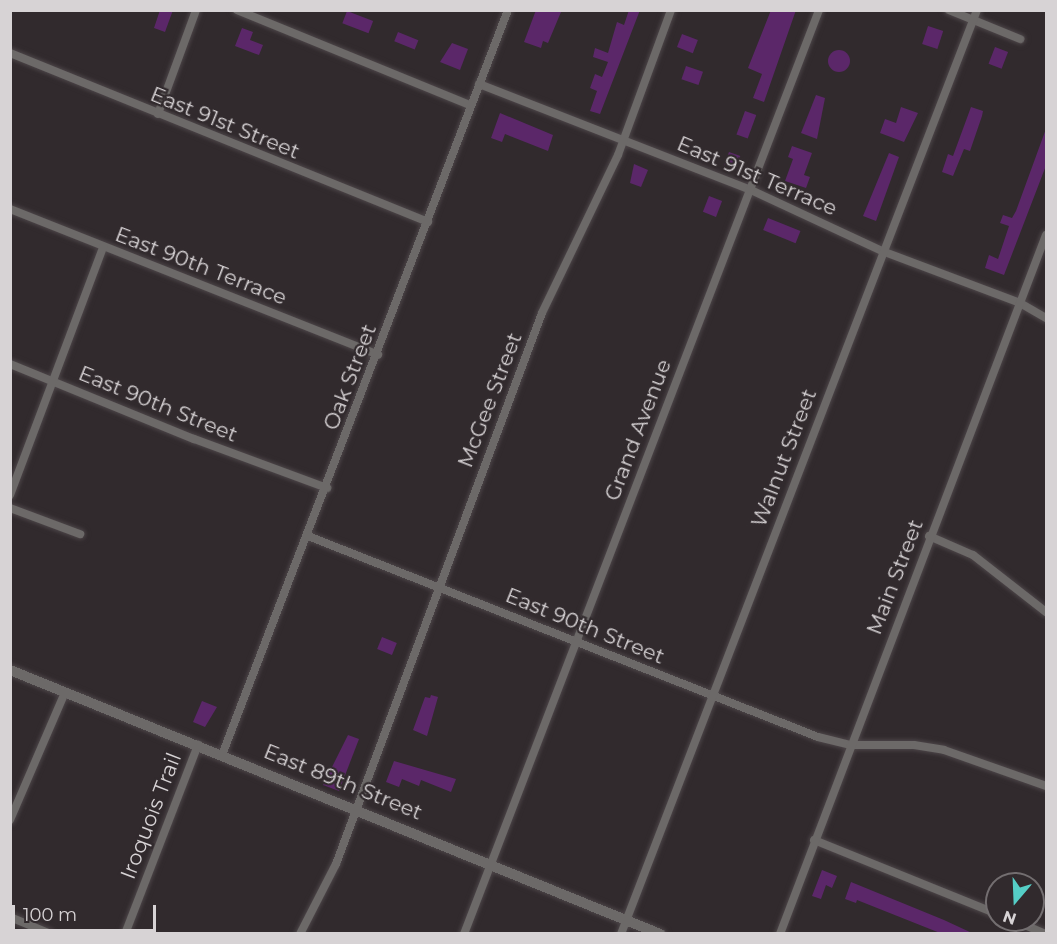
<!DOCTYPE html>
<html>
<head>
<meta charset="utf-8">
<style>
  body { margin:0 }
  #map { position:relative; width:1057px; height:944px; overflow:hidden; background:#312a2d; font-family:Montserrat,sans-serif }
  div>[style] { position:absolute }
  .building>* { inset:0; background:#5b2769; transform-origin:0 0 }
  .round { border-radius:50% }
  .roads { filter:drop-shadow(0 0 2px #4c4548) drop-shadow(0 0 2px #4c4548) }
  .minor>* { height:8px; margin:-4px; padding:0 4px; transform-origin:4px; border-radius:4px; background:#6c6968 }
  .tertiary>* { height:10px; margin:-5px; padding:0 5px; transform-origin:5px; border-radius:5px; background:#6c6968 }
  span { translate:-50% -50%; white-space:nowrap; text-align:center; line-height:1.15; -webkit-text-stroke:4.5px #312a2d; paint-order:stroke }
  .street-label { font-size:21px; color:#d7d3d5 }
  .frame { position:absolute; inset:0; border:12px solid #d7d3d5; pointer-events:none }
  .north { position:absolute; left:985px; top:872px; width:60px; height:60px; box-sizing:border-box; background:#312a2d; border:2px solid #736e70; border-radius:50%; rotate:199deg; font-size:16px; font-weight:700; line-height:24px; text-align:center; color:#d7d3d5 }
  .north::after { content:''; display:block; margin:auto; width:21px; height:27px; background:#55cec6; clip-path:polygon(50% 0,100% 100%,50% 72%,0 100%) }
  .scale { position:absolute; left:12px; top:905px; width:144px; height:27px; box-sizing:border-box; border:3px solid #d7d3d5; border-top:0; padding-left:8px; font-size:18px; line-height:21px; white-space:nowrap; color:#d7d3d5; -webkit-text-stroke:4px #312a2d; paint-order:stroke }
</style>
</head>
<body>
<div id="map">
  <div class="building">
    <i style="clip-path:polygon(160px 10px,173px 10px,165px 32px,154px 28px)"></i>
    <i style="clip-path:polygon(536px 10px,561px 12px,548px 43px,543px 41px,541px 48px,524px 42px)"></i>
    <i style="clip-path:polygon(629px 10px,640px 10px,600px 114px,590px 111px,597px 91px,590px 88px,595px 74px,602px 77px,608px 62px,593px 57px,595px 48px,608px 53px,617px 22px,624px 25px)"></i>
    <i style="clip-path:polygon(771px 10px,796px 10px,764px 102px,753px 98px,762px 74px,748px 68px)"></i>
    <i style="left:347px;top:11px;width:28px;height:13px;rotate:21deg"></i>
    <i style="left:928px;top:26px;width:16px;height:19px;rotate:18deg"></i>
    <i style="clip-path:polygon(242px 28px,253px 32px,250px 40px,263px 45px,259px 55px,235px 46px)"></i>
    <i style="left:398px;top:32px;width:22px;height:10px;rotate:22deg"></i>
    <i style="left:682px;top:34px;width:17px;height:14px;rotate:21deg"></i>
    <i style="clip-path:polygon(452px 43px,468px 49px,460px 70px,440px 62px)"></i>
    <i style="left:995px;top:47px;width:14px;height:18px;rotate:21deg"></i>
    <i class="round" style="left:828px;top:50px;width:22px;height:22px"></i>
    <i style="left:686px;top:66px;width:18px;height:14px;rotate:19deg"></i>
    <i style="clip-path:polygon(816px 95px,825px 98px,817px 139px,801px 133px)"></i>
    <i style="clip-path:polygon(901px 107px,918px 113px,904px 142px,880px 133px,885px 119px,896px 123px)"></i>
    <i style="clip-path:polygon(971px 107px,983px 111px,982px 116px,970px 151px,964px 149px,953px 176px,942px 172px,948px 154px,953px 156px)"></i>
    <i style="left:745px;top:111px;width:12px;height:25px;rotate:20deg"></i>
    <i style="clip-path:polygon(500px 113px,553px 135px,548px 151px,505px 134px,502px 142px,491px 138px)"></i>
    <i style="clip-path:polygon(1047px 126px,1047px 163px,1004px 275px,985px 268px,989px 255px,998px 259px,1009px 226px,1000px 223px,1003px 215px,1012px 218px,1016px 211px)"></i>
    <i style="clip-path:polygon(792px 146px,812px 153px,804px 175px,810px 177px,806px 188px,785px 181px,793px 159px,788px 157px)"></i>
    <i style="left:729px;top:152px;width:12px;height:15px;rotate:20deg"></i>
    <i style="clip-path:polygon(889px 153px,899px 157px,876px 221px,863px 216px)"></i>
    <i style="clip-path:polygon(634px 164px,648px 170px,641px 187px,630px 183px)"></i>
    <i style="left:709px;top:196px;width:14px;height:17px;rotate:21deg"></i>
    <i style="left:768px;top:218px;width:35px;height:13px;rotate:22deg"></i>
    <i style="left:382px;top:637px;width:16px;height:13px;rotate:22deg"></i>
    <i style="clip-path:polygon(431px 695px,438px 697px,427px 736px,413px 730px,425px 697px,430px 698px)"></i>
    <i style="clip-path:polygon(202px 701px,217px 707px,205px 727px,193px 722px)"></i>
    <i style="clip-path:polygon(348px 735px,359px 739px,339px 791px,323px 785px)"></i>
    <i style="clip-path:polygon(394px 761px,456px 779px,451px 792px,421px 780px,419px 786px,402px 779px,399px 787px,386px 782px)"></i>
    <i style="clip-path:polygon(822px 870px,837px 876px,832px 888px,826px 885px,821px 899px,812px 896px)"></i>
    <i style="clip-path:polygon(851px 882px,944px 920px,972px 933px,940px 933px,857px 900px,856px 903px,845px 899px)"></i>
  </div>
  <div class="roads">
    <div class="minor">
      <i style="left:237px;top:10px;width:252px;rotate:22.2deg"></i>
      <i style="left:949px;top:10px;width:77px;rotate:22.2deg"></i>
      <i style="left:10px;top:53px;width:451px;rotate:22deg"></i>
      <i style="left:479px;top:84px;width:292px;rotate:21.3deg"></i>
      <i style="left:751px;top:190px;width:145px;rotate:25deg"></i>
      <i style="left:882px;top:251px;width:147px;rotate:20.6deg"></i>
      <i style="left:1020px;top:303px;width:30px;rotate:30deg"></i>
      <i style="left:158px;top:114px;width:111px;rotate:-69.9deg"></i>
      <i style="left:10px;top:209px;width:396px;rotate:21.6deg"></i>
      <i style="left:10px;top:364px;width:199px;rotate:22.2deg"></i>
      <i style="left:194px;top:439px;width:142px;rotate:20.2deg"></i>
      <i style="left:10px;top:495px;width:265px;rotate:-69.4deg"></i>
      <i style="left:10px;top:508px;width:75px;rotate:20.4deg"></i>
      <i style="left:308px;top:536px;width:548px;rotate:21.51deg"></i>
      <i style="left:818px;top:737px;width:33px;rotate:14deg"></i>
      <i style="left:850px;top:745px;width:64px"></i>
      <i style="left:914px;top:745px;width:30px;rotate:9deg"></i>
      <i style="left:944px;top:750px;width:108px;rotate:19.4deg"></i>
      <i style="left:929px;top:536px;width:48px;rotate:23.4deg"></i>
      <i style="left:973px;top:555px;width:93px;rotate:38deg"></i>
      <i style="left:222px;top:755px;width:798px;rotate:-69deg"></i>
      <i style="left:10px;top:820px;width:139px;rotate:-66.7deg"></i>
      <i style="left:814px;top:840px;width:197px;rotate:22deg"></i>
      <i style="left:10px;top:917px;width:44px;rotate:22.5deg"></i>
      <i style="left:1013px;top:920px;width:36px;rotate:23deg"></i>
      <i style="left:125px;top:934px;width:203px;rotate:-68.9deg"></i>
      <i style="left:300px;top:934px;width:79px;rotate:-62.8deg"></i>
      <i style="left:336px;top:864px;width:588px;rotate:-69.5deg"></i>
      <i style="left:542px;top:313px;width:175px;rotate:-64.3deg"></i>
      <i style="left:618px;top:155px;width:154px;rotate:-69.9deg"></i>
      <i style="left:464px;top:934px;width:990px;rotate:-68.98deg"></i>
      <i style="left:621px;top:934px;width:990px;rotate:-68.93deg"></i>
      <i style="left:780px;top:934px;width:748px;rotate:-69.17deg"></i>
    </div>
    <div class="tertiary">
      <i style="left:10px;top:670px;width:702px;rotate:22.1deg"></i>
    </div>
  </div>
  <div class="street-label">
    <span style="left:225px;top:123px;rotate:22deg">East 91st Street</span>
    <span style="left:757px;top:176px;rotate:23deg">East 91st Terrace</span>
    <span style="left:201px;top:266px;rotate:21deg">East 90th Terrace</span>
    <span style="left:350px;top:377px;rotate:-69deg">Oak Street</span>
    <span style="left:490px;top:400px;rotate:-69deg">McGee Street</span>
    <span style="left:158px;top:404px;rotate:22deg">East 90th Street</span>
    <span style="left:638px;top:430px;rotate:-69deg">Grand Avenue</span>
    <span style="left:784px;top:458px;rotate:-69deg">Walnut Street</span>
    <span style="left:895px;top:577px;rotate:-69deg">Main Street</span>
    <span style="left:585px;top:626px;rotate:22deg">East 90th Street</span>
    <span style="left:343px;top:782px;rotate:22deg">East 89th Street</span>
    <span style="left:151px;top:816px;rotate:-69deg">Iroquois Trail</span>
  </div>
  <div class="frame"></div>
  <div class="north">N</div>
  <div class="scale">100 m</div>
</div>
</body>
</html>
